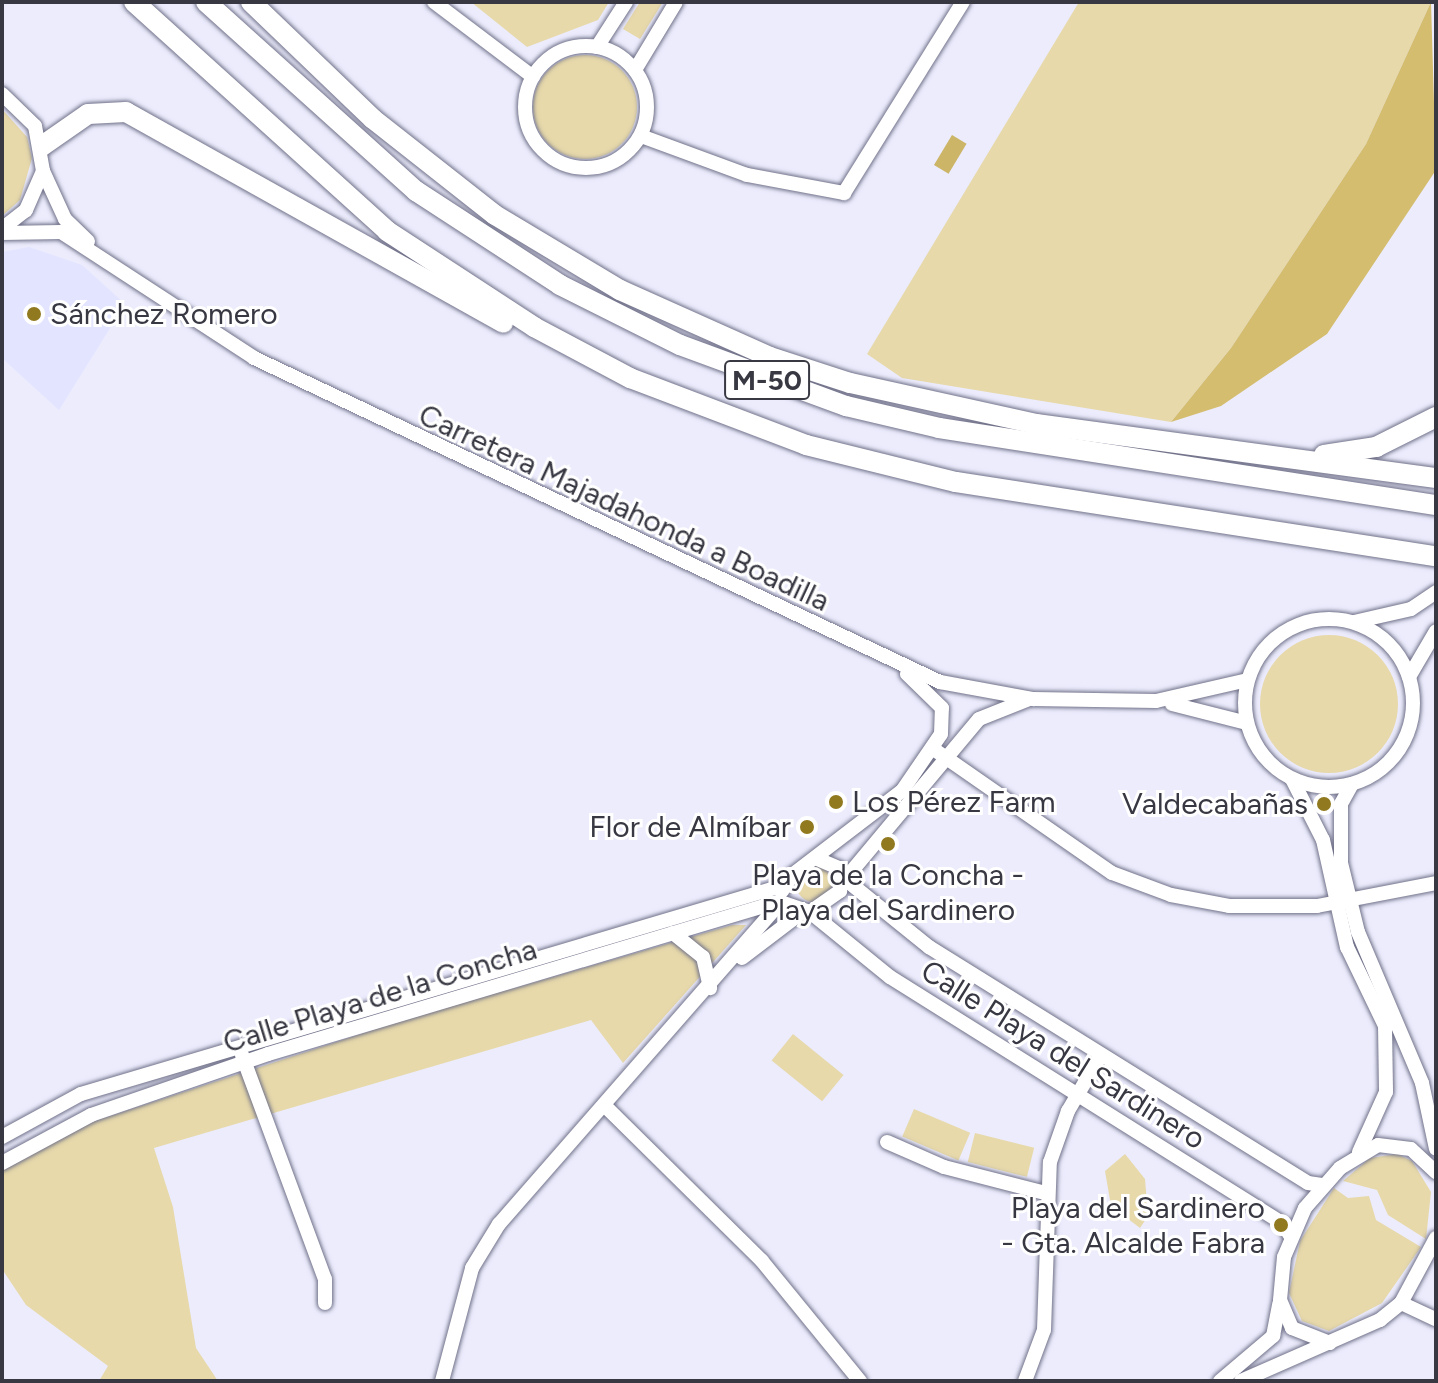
<!DOCTYPE html>
<html>
<head>
<meta charset="utf-8">
<style>
  body { margin:0 }
  #map { position:relative; width:1438px; height:1383px; overflow:hidden; background:#ececfd; font-family:Figtree,sans-serif }
  div>[style] { position:absolute }
  .built>* { inset:0; background:#e3e4ff }
  .green>* { inset:0; background:#e7d9aa; transform-origin:0 0 }
  .round { border-radius:50% }
  .forest>* { inset:0; background:#d4bd6f }
  .water>* { inset:0; background:#ccb567; transform-origin:0 0 }
  .roads { filter:drop-shadow(0 0 2px #707189) drop-shadow(0 0 2px #707189) }
  .minor>* { height:14px; margin:-7px; padding:0 7px; transform-origin:7px; border-radius:7px; background:#fff }
  .minor>.ring { margin:-7px; padding:0; box-sizing:content-box; background:none; border:14px solid #fff; border-radius:50% }
  .highway>* { height:20px; margin:-10px; padding:0 10px; transform-origin:10px; border-radius:10px; background:#fff }
  .dots>* { width:22px; height:22px; translate:-50% -50%; box-sizing:border-box; border:4px solid #fff; border-radius:50% }
  span { translate:-50% -50%; white-space:nowrap; text-align:center; line-height:1.15; -webkit-text-stroke:6px #fff; paint-order:stroke }
  .shield-label span { padding:2px 6px; background:#fff; border:2px solid; border-radius:6px; -webkit-text-stroke-width:0 }
  .shield-label { font-size:28px; color:#383843; font-weight:700 }
  .poi-label { font-size:30px; color:#383843 }
  .left { translate:0 -50%; text-align:left }
  .right { translate:-100% -50%; text-align:right }
  .street-label { font-size:30px; color:#383843 }
  .frame { position:absolute; inset:0; border:4px solid #383843; pointer-events:none }
</style>
</head>
<body>
<div id="map">
  <div class="built">
    <i style="clip-path:polygon(29px 247px,82px 265px,125px 304px,59px 410px,2px 358px,2px 252px)"></i>
  </div>
  <div class="green">
    <i style="clip-path:polygon(471px 2px,609px 2px,598px 20px,527px 47px)"></i>
    <i style="clip-path:polygon(640px 2px,663px 2px,640px 39px,623px 29px)"></i>
    <i style="clip-path:polygon(1079px 2px,1431px 2px,1366px 144px,1231px 348px,1171px 422px,902px 378px,867px 354px)"></i>
    <i class="round" style="left:533px;top:55px;width:104px;height:104px"></i>
    <i style="clip-path:polygon(2px 109px,27px 137px,32px 158px,20px 200px,2px 216px)"></i>
    <i class="round" style="left:1260px;top:635px;width:138px;height:138px"></i>
    <i class="round" style="left:796px;top:866px;width:36px;height:36px"></i>
    <i style="clip-path:polygon(732px 925px,746px 925px,623px 1063px,591px 1020px,154px 1148px,173px 1207px,196px 1348px,218px 1381px,99px 1381px,108px 1366px,26px 1305px,2px 1269px,2px 1171px,35px 1149px,95px 1121px,394px 1023px)"></i>
    <i style="left:793px;top:1034px;width:65px;height:34px;rotate:39deg"></i>
    <i style="left:914px;top:1109px;width:61px;height:30px;rotate:23deg"></i>
    <i style="left:975px;top:1133px;width:61px;height:30px;rotate:14deg"></i>
    <i style="clip-path:polygon(1125px 1154px,1145px 1179px,1148px 1216px,1140px 1228px,1111px 1206px,1105px 1171px)"></i>
    <i style="clip-path:polygon(1397px 1154px,1412px 1161px,1431px 1192px,1426px 1239px,1388px 1215px,1377px 1190px,1343px 1181px,1370px 1158px)"></i>
    <i style="clip-path:polygon(1334px 1188px,1348px 1198px,1369px 1196px,1376px 1220px,1421px 1247px,1382px 1303px,1329px 1331px,1302px 1321px,1289px 1293px,1300px 1241px)"></i>
  </div>
  <div class="forest">
    <i style="clip-path:polygon(1431px 2px,1436px 170px,1327px 334px,1221px 406px,1171px 422px,1231px 348px,1366px 144px)"></i>
  </div>
  <div class="water">
    <i style="left:952px;top:135px;width:17px;height:35px;rotate:31deg"></i>
  </div>
  <div class="roads">
    <div class="minor">
      <i style="left:434px;top:2px;width:124px;rotate:37.1deg"></i>
      <i class="ring" style="left:525px;top:46px;width:108px;height:108px"></i>
      <i style="left:597px;top:47px;width:54px;rotate:-57.2deg"></i>
      <i style="left:635px;top:70px;width:79px;rotate:-58.9deg"></i>
      <i style="left:2px;top:94px;width:46px;rotate:44.1deg"></i>
      <i style="left:35px;top:126px;width:46px;rotate:79.9deg"></i>
      <i style="left:43px;top:171px;width:43px;rotate:113.6deg"></i>
      <i style="left:26px;top:210px;width:31px;rotate:142deg"></i>
      <i style="left:641px;top:136px;width:113px;rotate:20.2deg"></i>
      <i style="left:747px;top:175px;width:99px;rotate:10.5deg"></i>
      <i style="left:844px;top:193px;width:225px;rotate:-58.1deg"></i>
      <i style="left:43px;top:171px;width:53px;rotate:65.4deg"></i>
      <i style="left:65px;top:219px;width:32px;rotate:44deg"></i>
      <i style="left:2px;top:233px;width:59px;rotate:-1deg"></i>
      <i style="left:61px;top:232px;width:230px;rotate:33.1deg"></i>
      <i style="left:254px;top:358px;width:759px;rotate:25.28deg"></i>
      <i style="left:940px;top:682px;width:95px;rotate:10.4deg"></i>
      <i style="left:1033px;top:699px;width:123px;rotate:0.9deg"></i>
      <i style="left:1156px;top:701px;width:94px;rotate:-12.9deg"></i>
      <i class="ring" style="left:1245px;top:619px;width:154px;height:154px"></i>
      <i style="left:1354px;top:622px;width:58px;rotate:-12.8deg"></i>
      <i style="left:1411px;top:609px;width:30px;rotate:-34deg"></i>
      <i style="left:1409px;top:677px;width:53px;rotate:-59.6deg"></i>
      <i style="left:1172px;top:704px;width:77px;rotate:14.2deg"></i>
      <i style="left:932px;top:748px;width:219px;rotate:34.8deg"></i>
      <i style="left:1112px;top:873px;width:63px;rotate:20.4deg"></i>
      <i style="left:1171px;top:895px;width:59px;rotate:10.7deg"></i>
      <i style="left:1229px;top:906px;width:88px"></i>
      <i style="left:1317px;top:906px;width:121px;rotate:-10.9deg"></i>
      <i style="left:1292px;top:779px;width:68px;rotate:63.1deg"></i>
      <i style="left:1323px;top:840px;width:110px;rotate:77.4deg"></i>
      <i style="left:1347px;top:947px;width:88px;rotate:64.3deg"></i>
      <i style="left:1385px;top:1026px;width:66px;rotate:89.1deg"></i>
      <i style="left:1386px;top:1092px;width:66px;rotate:114.2deg"></i>
      <i style="left:1352px;top:784px;width:23px;rotate:119deg"></i>
      <i style="left:1341px;top:804px;width:59px;rotate:90deg"></i>
      <i style="left:1341px;top:863px;width:71px;rotate:76.2deg"></i>
      <i style="left:1358px;top:932px;width:164px;rotate:67deg"></i>
      <i style="left:1422px;top:1083px;width:67px;rotate:78deg"></i>
      <i style="left:846px;top:878px;width:207px;rotate:-50.1deg"></i>
      <i style="left:979px;top:719px;width:52px;rotate:-21.6deg"></i>
      <i style="left:846px;top:880px;width:107px;rotate:38.9deg"></i>
      <i style="left:929px;top:947px;width:446px;rotate:31.9deg"></i>
      <i style="left:1308px;top:1183px;width:14px;rotate:8deg"></i>
      <i style="left:782px;top:891px;width:19px;rotate:-58deg"></i>
      <i style="left:792px;top:875px;width:138px;rotate:-37.4deg"></i>
      <i style="left:902px;top:791px;width:69px;rotate:-55.6deg"></i>
      <i style="left:941px;top:734px;width:26px;rotate:-88deg"></i>
      <i style="left:942px;top:708px;width:49px;rotate:-135.8deg"></i>
      <i style="left:781px;top:902px;width:31px;rotate:19deg"></i>
      <i style="left:810px;top:912px;width:37px;rotate:-35deg"></i>
      <i style="left:840px;top:891px;width:22px;rotate:-87deg"></i>
      <i style="left:841px;top:869px;width:28px;rotate:-157deg"></i>
      <i style="left:810px;top:912px;width:103px;rotate:39.1deg"></i>
      <i style="left:890px;top:977px;width:464px;rotate:32.1deg"></i>
      <i style="left:1283px;top:1224px;width:15px;rotate:58deg"></i>
      <i style="left:673px;top:933px;width:38px;rotate:39deg"></i>
      <i style="left:703px;top:957px;width:32px;rotate:77deg"></i>
      <i style="left:742px;top:958px;width:74px;rotate:-37.3deg"></i>
      <i style="left:242px;top:1055px;width:239px;rotate:69.7deg"></i>
      <i style="left:325px;top:1279px;width:24px;rotate:90deg"></i>
      <i style="left:606px;top:1107px;width:219px;rotate:44.6deg"></i>
      <i style="left:762px;top:1261px;width:155px;rotate:50.8deg"></i>
      <i style="left:2px;top:1137px;width:90px;rotate:-28.6deg"></i>
      <i style="left:81px;top:1094px;width:734px;rotate:-16.53deg"></i>
      <i style="left:887px;top:1142px;width:62px;rotate:23.7deg"></i>
      <i style="left:944px;top:1167px;width:104px;rotate:14.4deg"></i>
      <i style="left:2px;top:1163px;width:101px;rotate:-28.3deg"></i>
      <i style="left:91px;top:1115px;width:187px;rotate:-19deg"></i>
      <i style="left:268px;top:1054px;width:535px;rotate:-16.61deg"></i>
      <i style="left:1401px;top:1303px;width:38px;rotate:25deg"></i>
      <i style="left:1330px;top:1343px;width:41px;rotate:-158.5deg"></i>
      <i style="left:1292px;top:1328px;width:30px;rotate:-113deg"></i>
      <i style="left:1280px;top:1300px;width:43px;rotate:-84.7deg"></i>
      <i style="left:1284px;top:1257px;width:53px;rotate:-66.8deg"></i>
      <i style="left:1305px;top:1208px;width:53px;rotate:-48.8deg"></i>
      <i style="left:1340px;top:1168px;width:44px;rotate:-31.2deg"></i>
      <i style="left:1378px;top:1145px;width:33px;rotate:7deg"></i>
      <i style="left:1411px;top:1149px;width:34px;rotate:43deg"></i>
      <i style="left:442px;top:1381px;width:117px;rotate:-75.1deg"></i>
      <i style="left:472px;top:1268px;width:52px;rotate:-58.5deg"></i>
      <i style="left:499px;top:1224px;width:428px;rotate:-48.8deg"></i>
      <i style="left:1025px;top:1381px;width:54px;rotate:-69.6deg"></i>
      <i style="left:1044px;top:1330px;width:168px;rotate:-88deg"></i>
      <i style="left:1050px;top:1162px;width:54px;rotate:-70.6deg"></i>
      <i style="left:1068px;top:1111px;width:65px;rotate:-59.5deg"></i>
      <i style="left:1220px;top:1381px;width:70px;rotate:-40.3deg"></i>
      <i style="left:1273px;top:1336px;width:33px;rotate:-79deg"></i>
      <i style="left:1241px;top:1381px;width:152px;rotate:-23.7deg"></i>
      <i style="left:1380px;top:1320px;width:27px;rotate:-39deg"></i>
      <i style="left:1401px;top:1303px;width:74px;rotate:-61.7deg"></i>
    </div>
    <div class="highway">
      <i style="left:134px;top:2px;width:341px;rotate:42.1deg"></i>
      <i style="left:387px;top:231px;width:176px;rotate:33.1deg"></i>
      <i style="left:534px;top:327px;width:109px;rotate:28deg"></i>
      <i style="left:630px;top:378px;width:188px;rotate:20.8deg"></i>
      <i style="left:806px;top:445px;width:154px;rotate:13.9deg"></i>
      <i style="left:956px;top:482px;width:486px;rotate:8.8deg"></i>
      <i style="left:206px;top:2px;width:283px;rotate:42deg"></i>
      <i style="left:416px;top:191px;width:172px;rotate:33.1deg"></i>
      <i style="left:560px;top:285px;width:134px;rotate:26.6deg"></i>
      <i style="left:680px;top:345px;width:177px;rotate:20.2deg"></i>
      <i style="left:846px;top:406px;width:96px;rotate:13.3deg"></i>
      <i style="left:939px;top:428px;width:503px;rotate:8.81deg"></i>
      <i style="left:251px;top:2px;width:169px;rotate:43.8deg"></i>
      <i style="left:373px;top:119px;width:155px;rotate:38.2deg"></i>
      <i style="left:495px;top:215px;width:146px;rotate:31deg"></i>
      <i style="left:620px;top:290px;width:164px;rotate:24.1deg"></i>
      <i style="left:770px;top:357px;width:84px;rotate:18deg"></i>
      <i style="left:850px;top:383px;width:190px;rotate:12.4deg"></i>
      <i style="left:1036px;top:424px;width:404px;rotate:7.7deg"></i>
      <i style="left:42px;top:146px;width:56px;rotate:-34.8deg"></i>
      <i style="left:88px;top:114px;width:38px;rotate:-3deg"></i>
      <i style="left:126px;top:112px;width:432px;rotate:29.2deg"></i>
      <i style="left:1324px;top:455px;width:53px;rotate:-8.7deg"></i>
      <i style="left:1376px;top:447px;width:67px;rotate:-26.6deg"></i>
    </div>
  </div>
  <div class="dots">
    <i style="left:34px;top:314px;background:#91791f"></i>
    <i style="left:836px;top:802px;background:#91791f"></i>
    <i style="left:1324px;top:804px;background:#91791f"></i>
    <i style="left:807px;top:827px;background:#91791f"></i>
    <i style="left:888px;top:844px;background:#91791f"></i>
    <i style="left:1281px;top:1225px;background:#91791f"></i>
  </div>
  <div class="shield-label">
    <span style="left:767px;top:380px">M-50</span>
  </div>
  <div class="poi-label">
    <span class="left" style="left:50px;top:314px">Sánchez Romero</span>
    <span class="left" style="left:852px;top:802px">Los Pérez Farm</span>
    <span class="right" style="left:1308px;top:804px">Valdecabañas</span>
    <span class="right" style="left:791px;top:827px">Flor de Almíbar</span>
    <span style="left:888px;top:892px">Playa de la Concha -<br>Playa del Sardinero</span>
    <span class="right" style="left:1265px;top:1225px">Playa del Sardinero<br>- Gta. Alcalde Fabra</span>
  </div>
  <div class="street-label">
    <span style="left:624px;top:508px;rotate:25deg">Carretera Majadahonda a Boadilla</span>
    <span style="left:380px;top:996px;rotate:-17deg">Calle Playa de la Concha</span>
    <span style="left:1063px;top:1055px;rotate:32deg">Calle Playa del Sardinero</span>
  </div>
  <div class="frame"></div>
</div>
</body>
</html>
